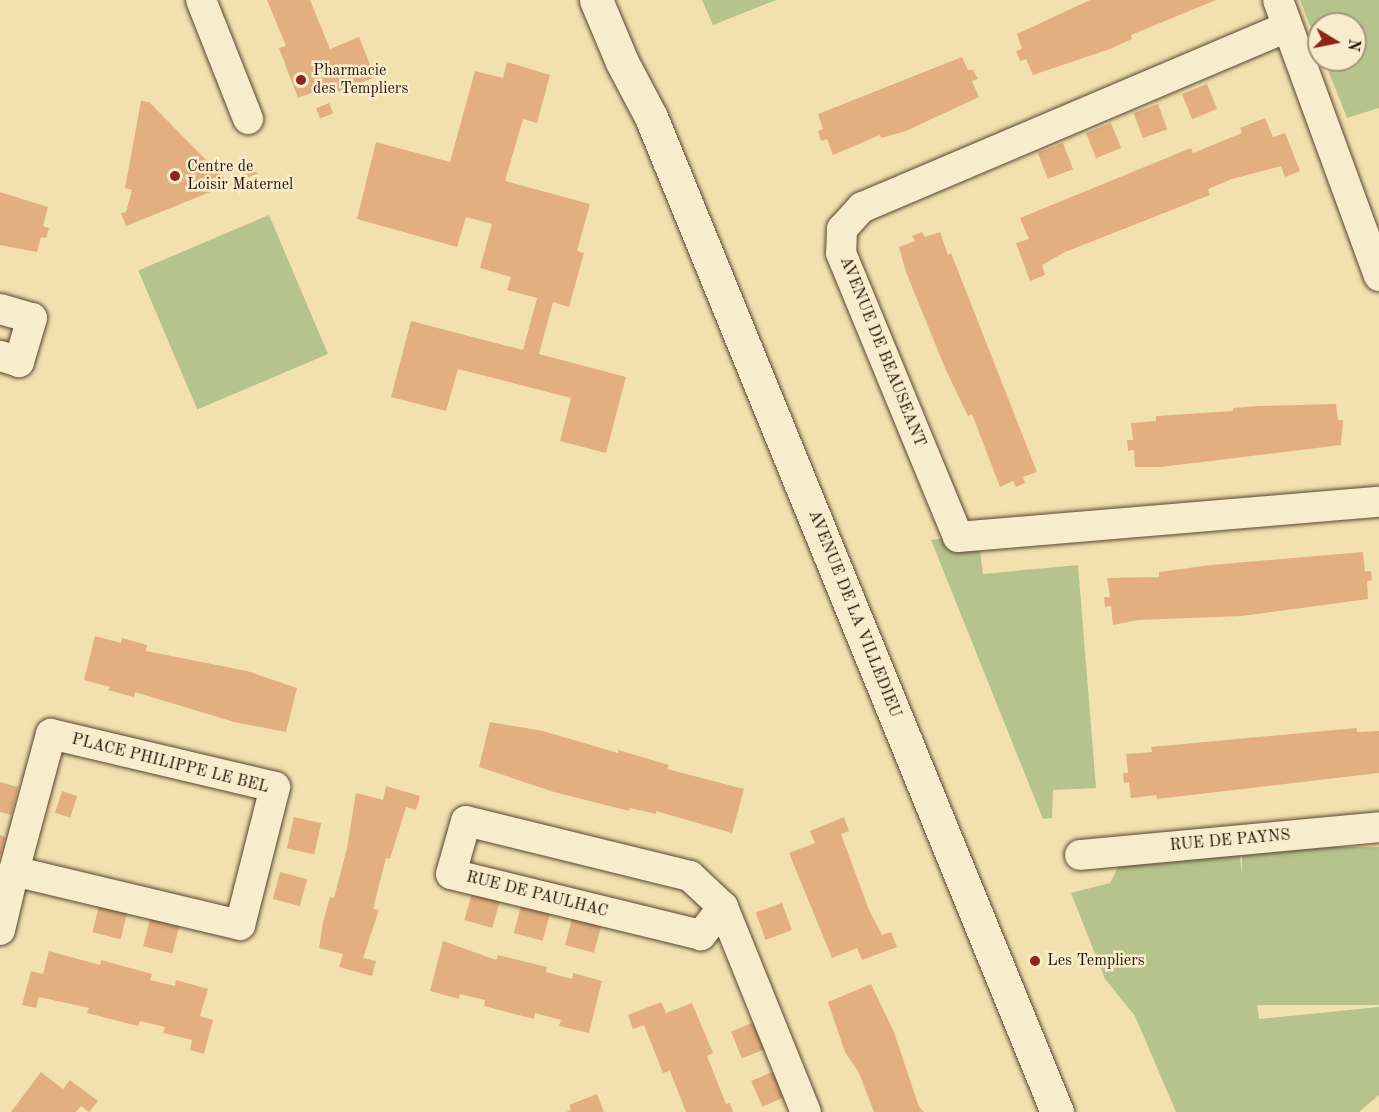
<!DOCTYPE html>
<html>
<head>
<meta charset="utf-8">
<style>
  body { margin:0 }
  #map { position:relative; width:1379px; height:1112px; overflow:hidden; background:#f2e1af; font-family:"Old Standard TT",serif }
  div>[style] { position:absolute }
  .green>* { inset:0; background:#b7c38d; transform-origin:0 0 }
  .building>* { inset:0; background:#e3af80; transform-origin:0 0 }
  .roads { filter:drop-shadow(0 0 2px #584532) drop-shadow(0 0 2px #584532) }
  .minor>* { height:30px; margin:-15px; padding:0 15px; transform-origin:15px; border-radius:15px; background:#f7eccb }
  .tertiary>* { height:33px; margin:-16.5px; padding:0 16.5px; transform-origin:16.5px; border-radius:16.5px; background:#f7eccb }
  .dots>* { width:16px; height:16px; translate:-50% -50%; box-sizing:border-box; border:3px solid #f7eccb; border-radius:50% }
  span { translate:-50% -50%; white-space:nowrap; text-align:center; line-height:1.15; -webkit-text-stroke:5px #f7eccb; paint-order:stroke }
  .poi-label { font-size:16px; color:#251109 }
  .left { translate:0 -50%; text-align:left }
  .street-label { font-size:16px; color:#251109 }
  .north { position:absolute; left:1307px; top:12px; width:60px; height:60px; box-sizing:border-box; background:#f7eccb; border:2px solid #a3947d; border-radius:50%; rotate:100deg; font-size:16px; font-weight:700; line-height:24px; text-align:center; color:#251109 }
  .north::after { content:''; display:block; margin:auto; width:21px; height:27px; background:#8f2418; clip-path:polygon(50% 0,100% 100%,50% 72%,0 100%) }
</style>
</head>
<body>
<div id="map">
  <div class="green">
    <i style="clip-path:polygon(702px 0,776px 0,713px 25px)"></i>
    <i style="clip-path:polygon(1300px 0,1379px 0,1379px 108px,1347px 118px,1324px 60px,1355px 60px,1355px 24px,1319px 24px,1319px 48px)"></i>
    <i style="left:269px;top:215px;width:151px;height:142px;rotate:67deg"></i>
    <i style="clip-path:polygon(954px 537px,979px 543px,983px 574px,1078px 565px,1096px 788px,1053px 790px,1052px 818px,1043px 819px,931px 540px)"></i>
    <i style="left:1379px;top:847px;width:158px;height:137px;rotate:90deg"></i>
    <i style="clip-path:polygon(1239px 849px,1259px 1019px,1379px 1007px,1379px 1095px,1359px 1112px,1176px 1112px,1135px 1016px,1105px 979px,1071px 893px,1110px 883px,1121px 861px)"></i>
  </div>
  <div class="building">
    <i style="clip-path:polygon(267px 0,310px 0,330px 49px,359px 37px,375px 77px,338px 92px,335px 84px,298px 98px,279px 48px,286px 46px)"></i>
    <i style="clip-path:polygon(1090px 0,1216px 0,1131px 35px,1132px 39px,1110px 49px,1033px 75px,1026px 59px,1020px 61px,1016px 51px,1022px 49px,1017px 34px)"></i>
    <i style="clip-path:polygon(962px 57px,968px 70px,973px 70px,978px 79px,972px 81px,979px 97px,906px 131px,881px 138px,880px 135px,833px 155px,827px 139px,821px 141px,818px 131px,823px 129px,818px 114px)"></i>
    <i style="clip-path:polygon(507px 62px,550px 75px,537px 123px,523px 119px,505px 181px,590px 204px,577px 251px,584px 253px,569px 307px,553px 302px,539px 354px,626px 377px,606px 453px,560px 441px,571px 398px,458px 369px,446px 411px,391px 397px,411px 321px,523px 350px,537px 298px,507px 290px,511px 277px,480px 268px,492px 224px,466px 217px,457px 247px,357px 219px,376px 142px,450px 162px,475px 71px,503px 78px)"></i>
    <i style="left:1207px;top:84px;width:27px;height:27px;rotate:68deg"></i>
    <i style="clip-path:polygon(141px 101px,149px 102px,230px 184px,126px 226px,121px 213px,126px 212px,132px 190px,125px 188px)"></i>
    <i style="left:329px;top:103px;width:11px;height:14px;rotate:68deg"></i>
    <i style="left:1158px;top:104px;width:27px;height:26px;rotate:70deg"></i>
    <i style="clip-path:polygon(1265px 118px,1273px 137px,1285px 133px,1300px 171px,1285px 177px,1281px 166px,1232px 179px,1208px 189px,1210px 195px,1065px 252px,1042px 265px,1045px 275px,1030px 281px,1016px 243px,1029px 239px,1020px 218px,1191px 148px,1193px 153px,1242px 133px,1240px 128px)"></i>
    <i style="left:1111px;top:123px;width:27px;height:27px;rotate:68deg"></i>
    <i style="left:1063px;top:143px;width:28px;height:27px;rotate:69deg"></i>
    <i style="clip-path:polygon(247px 170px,259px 173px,244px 179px)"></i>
    <i style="clip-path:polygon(0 192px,48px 207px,43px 226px,49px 228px,46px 238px,41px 237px,37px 252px,0 245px)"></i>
    <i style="clip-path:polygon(922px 232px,925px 237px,940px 232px,948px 255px,951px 253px,1037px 472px,1023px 477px,1025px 483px,1016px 487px,1013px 481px,1000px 487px,972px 414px,968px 416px,945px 368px,906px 272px,899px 247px,915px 241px,912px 236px)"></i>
    <i style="clip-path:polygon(1336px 404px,1338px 420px,1343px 420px,1341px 445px,1161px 467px,1135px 467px,1134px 450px,1128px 451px,1127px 440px,1133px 440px,1131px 423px,1156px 421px,1156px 416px,1233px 411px,1233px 408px,1259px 406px)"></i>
    <i style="clip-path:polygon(1363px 552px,1365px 571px,1371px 571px,1372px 580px,1367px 581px,1368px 599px,1242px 616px,1138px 620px,1113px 625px,1111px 606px,1105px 607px,1104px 597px,1110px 597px,1107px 578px,1159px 577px,1159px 572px,1211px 565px)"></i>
    <i style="clip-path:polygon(95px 636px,121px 643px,122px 638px,147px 645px,146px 651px,247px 671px,297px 688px,286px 732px,234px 722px,135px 692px,134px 697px,108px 690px,110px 687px,84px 680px)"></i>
    <i style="clip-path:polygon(490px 722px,543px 731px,618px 753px,618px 750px,669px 765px,667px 769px,744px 789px,732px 833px,656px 811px,656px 814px,630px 808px,629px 811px,554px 792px,479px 767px)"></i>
    <i style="clip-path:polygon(1357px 728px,1357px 732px,1379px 731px,1379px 773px,1157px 799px,1156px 795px,1131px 798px,1129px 782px,1124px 783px,1123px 773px,1128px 773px,1126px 754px,1152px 752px,1151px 747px)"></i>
    <i style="clip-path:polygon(0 782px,18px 787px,11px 815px,0 812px)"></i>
    <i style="clip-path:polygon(386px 786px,420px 796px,416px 810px,406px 807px,390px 859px,386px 858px,373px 909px,379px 910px,363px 958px,376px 961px,372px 976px,339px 967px,343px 954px,319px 948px,323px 922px,330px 897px,334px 898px,347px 848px,356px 793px,383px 800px)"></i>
    <i style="left:62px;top:791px;width:16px;height:23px;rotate:18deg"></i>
    <i style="left:294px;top:817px;width:28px;height:32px;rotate:13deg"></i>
    <i style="clip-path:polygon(844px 817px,849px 831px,841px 834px,869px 910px,882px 935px,891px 932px,897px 947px,862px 960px,857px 948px,832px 958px,789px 853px,815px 843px,810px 831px)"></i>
    <i style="clip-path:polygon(0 835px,5px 837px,1px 854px,0 854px)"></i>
    <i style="left:280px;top:872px;width:28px;height:28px;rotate:15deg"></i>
    <i style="left:472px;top:893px;width:29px;height:28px;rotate:16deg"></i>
    <i style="left:782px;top:903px;width:29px;height:28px;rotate:70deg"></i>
    <i style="left:99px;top:906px;width:29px;height:27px;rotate:14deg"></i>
    <i style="left:521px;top:906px;width:30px;height:28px;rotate:15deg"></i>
    <i style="left:150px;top:919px;width:30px;height:28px;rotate:14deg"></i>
    <i style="left:572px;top:919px;width:30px;height:27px;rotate:15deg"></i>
    <i style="clip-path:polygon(443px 941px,496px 960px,498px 955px,547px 967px,546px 972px,572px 979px,573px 973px,602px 981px,589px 1033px,559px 1026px,561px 1020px,535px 1013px,534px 1019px,484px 1006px,485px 1000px,460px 994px,459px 999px,430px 991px)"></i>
    <i style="clip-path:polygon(49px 951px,100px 965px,101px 960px,152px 974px,150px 980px,175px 986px,176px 980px,208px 989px,200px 1016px,213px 1020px,204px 1054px,190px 1050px,192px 1040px,163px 1033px,165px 1027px,140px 1021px,138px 1026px,87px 1013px,89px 1008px,39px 997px,36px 1008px,22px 1005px,31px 971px,43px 974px)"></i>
    <i style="clip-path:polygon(871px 984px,894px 1032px,919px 1107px,924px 1112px,874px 1112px,859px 1073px,845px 1052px,828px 1002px)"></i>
    <i style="clip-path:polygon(661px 1002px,666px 1013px,692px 1003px,713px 1053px,707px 1056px,726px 1104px,730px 1103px,733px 1112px,686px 1112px,670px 1071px,663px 1073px,644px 1025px,633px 1029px,628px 1015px)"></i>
    <i style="left:757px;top:1021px;width:29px;height:28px;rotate:68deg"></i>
    <i style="left:777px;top:1070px;width:28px;height:28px;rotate:67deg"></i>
    <i style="clip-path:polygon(41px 1072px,63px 1089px,70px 1080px,98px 1101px,89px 1112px,81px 1106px,76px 1112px,11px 1112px)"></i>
    <i style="clip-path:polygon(597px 1094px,604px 1112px,566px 1112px,571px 1110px,569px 1105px)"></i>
  </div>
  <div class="roads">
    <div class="minor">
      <i style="left:201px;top:0;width:128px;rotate:68.4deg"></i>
      <i style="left:1278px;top:0;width:294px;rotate:69.9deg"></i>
      <i style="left:1287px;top:27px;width:462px;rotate:157deg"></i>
      <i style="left:862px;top:207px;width:30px;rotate:132deg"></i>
      <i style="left:842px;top:229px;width:24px;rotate:92deg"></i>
      <i style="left:841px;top:253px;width:307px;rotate:67.6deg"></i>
      <i style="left:958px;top:537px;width:422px;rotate:-4.8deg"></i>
      <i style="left:0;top:309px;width:33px;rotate:16deg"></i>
      <i style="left:32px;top:318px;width:46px;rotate:106.5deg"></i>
      <i style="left:19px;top:362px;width:20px;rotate:-162deg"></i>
      <i style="left:1080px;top:855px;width:300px;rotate:-5.3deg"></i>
      <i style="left:723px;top:907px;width:36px;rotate:128deg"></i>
      <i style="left:701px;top:935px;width:257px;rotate:-166.3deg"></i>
      <i style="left:451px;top:874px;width:55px;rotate:-74.2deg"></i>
      <i style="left:466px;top:821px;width:231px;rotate:13.8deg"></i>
      <i style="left:690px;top:876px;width:45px;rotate:43.2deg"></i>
      <i style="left:723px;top:907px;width:221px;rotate:68deg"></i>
      <i style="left:0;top:930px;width:61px;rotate:-76.7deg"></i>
      <i style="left:14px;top:871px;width:142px;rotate:-74.9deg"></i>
      <i style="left:51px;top:734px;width:230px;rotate:13.3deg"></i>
      <i style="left:275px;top:787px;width:142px;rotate:104.2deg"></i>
      <i style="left:240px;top:925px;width:232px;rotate:-166.6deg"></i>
    </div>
    <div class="tertiary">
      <i style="left:596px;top:0;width:67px;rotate:67.2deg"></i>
      <i style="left:622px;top:62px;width:62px;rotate:62.2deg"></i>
      <i style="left:651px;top:117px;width:1075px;rotate:67.8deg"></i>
    </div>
  </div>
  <div class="dots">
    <i style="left:301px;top:80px;background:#8f2418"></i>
    <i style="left:175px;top:176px;background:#8f2418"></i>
    <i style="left:1035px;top:961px;background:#8f2418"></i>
  </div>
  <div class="poi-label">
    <span class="left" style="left:313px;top:80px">Pharmacie<br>des Templiers</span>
    <span class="left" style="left:187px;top:176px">Centre de<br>Loisir Maternel</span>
    <span class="left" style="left:1047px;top:961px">Les Templiers</span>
  </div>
  <div class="street-label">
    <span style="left:882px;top:352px;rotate:68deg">AVENUE DE BEAUSEANT</span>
    <span style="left:854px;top:614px;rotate:68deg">AVENUE DE LA VILLEDIEU</span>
    <span style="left:170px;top:764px;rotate:14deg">PLACE PHILIPPE LE BEL</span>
    <span style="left:1230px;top:841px;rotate:-5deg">RUE DE PAYNS</span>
    <span style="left:537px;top:895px;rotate:14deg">RUE DE PAULHAC</span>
  </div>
  <div class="north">N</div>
</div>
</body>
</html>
